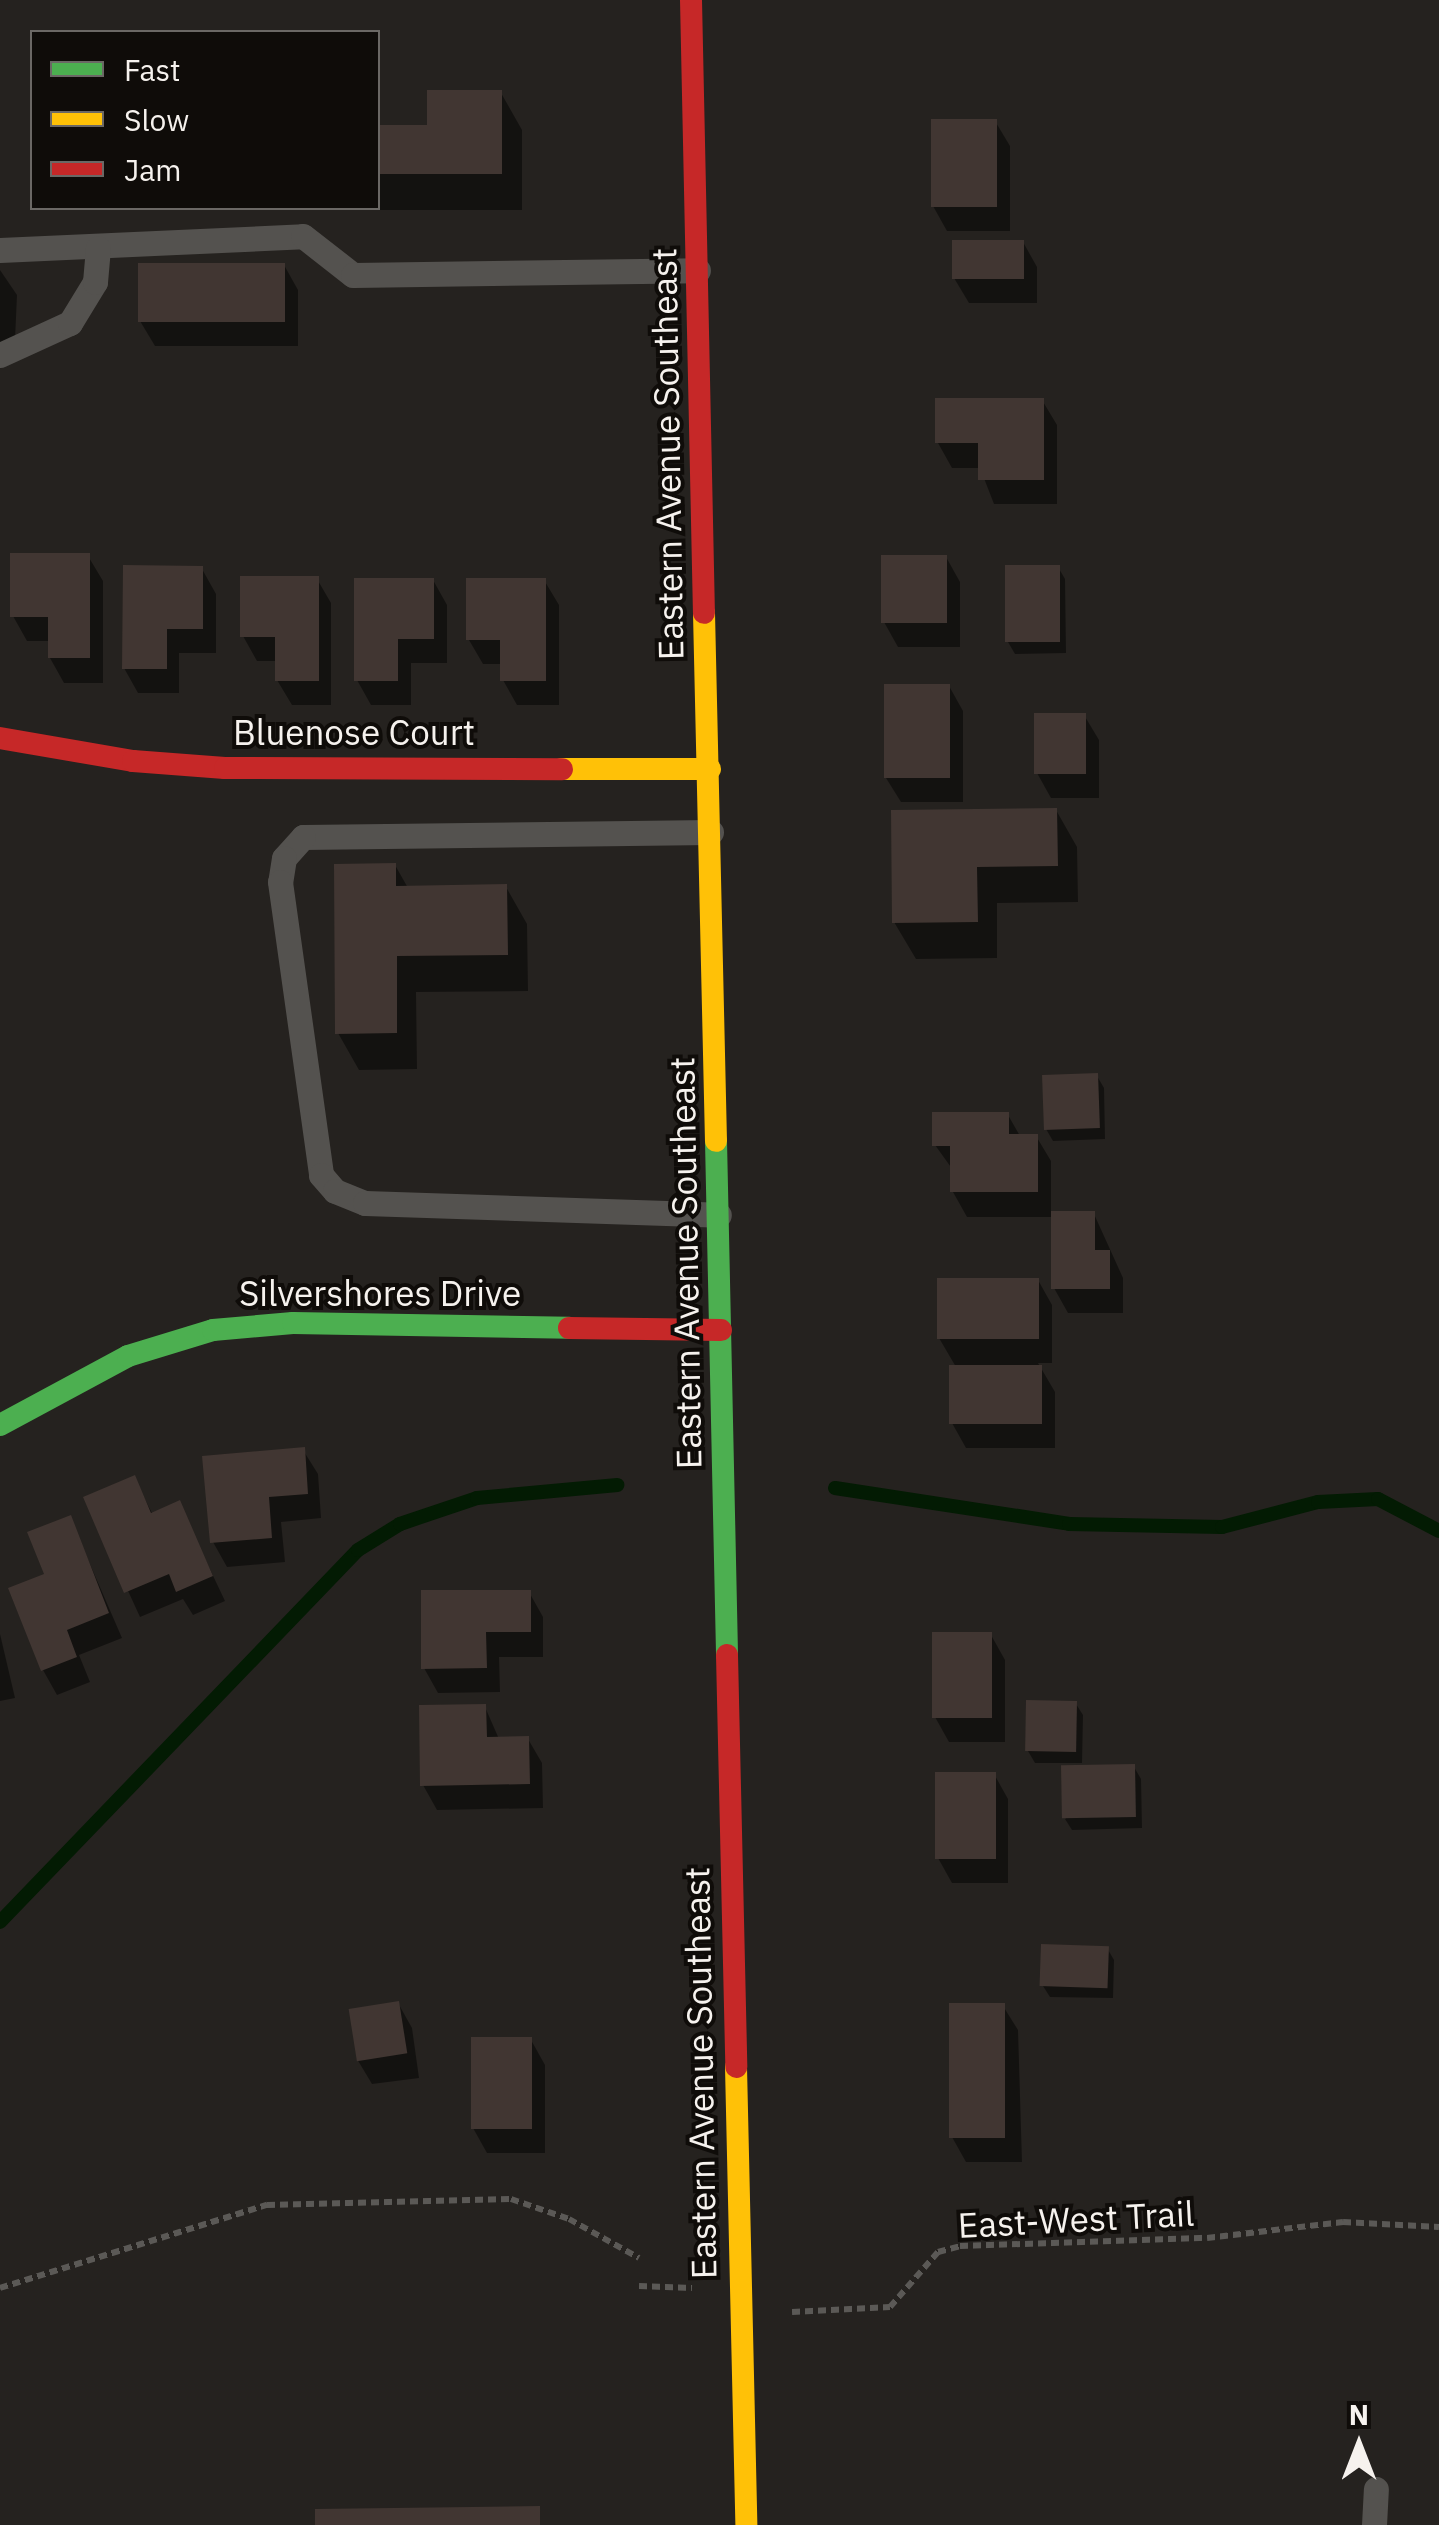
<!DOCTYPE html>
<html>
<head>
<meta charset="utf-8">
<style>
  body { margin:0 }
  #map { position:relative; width:1439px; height:2525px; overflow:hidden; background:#25221f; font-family:"IBM Plex Sans",sans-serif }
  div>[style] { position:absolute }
  .shadow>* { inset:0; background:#0007 }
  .stream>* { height:14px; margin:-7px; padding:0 7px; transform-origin:7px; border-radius:7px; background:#031b03 }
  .building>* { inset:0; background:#413632; transform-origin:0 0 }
  .path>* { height:6px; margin-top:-3px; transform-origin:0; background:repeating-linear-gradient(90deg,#5b5956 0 8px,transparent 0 13px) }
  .lane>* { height:25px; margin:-12.5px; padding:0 12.5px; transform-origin:12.5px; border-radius:12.5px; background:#54524f }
  .fast>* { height:22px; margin:-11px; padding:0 11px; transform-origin:11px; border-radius:11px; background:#4caf50 }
  .slow>* { height:22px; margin:-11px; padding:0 11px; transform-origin:11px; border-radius:11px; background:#ffc107 }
  .jam>* { height:22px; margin:-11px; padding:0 11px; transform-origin:11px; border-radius:11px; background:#c62828 }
  span { translate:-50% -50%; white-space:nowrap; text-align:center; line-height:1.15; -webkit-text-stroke:8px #0f0c09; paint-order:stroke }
  .street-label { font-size:35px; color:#f6f2ee }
  .legend { position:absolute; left:30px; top:30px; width:350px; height:180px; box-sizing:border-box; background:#0f0c09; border:2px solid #6b6865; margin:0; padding:12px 18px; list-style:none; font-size:30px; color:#f6f2ee }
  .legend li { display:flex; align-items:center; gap:20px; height:50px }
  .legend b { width:50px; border:2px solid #6b6865 }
  .north { position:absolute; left:1309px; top:2395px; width:100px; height:100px; -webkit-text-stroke:8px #0f0c09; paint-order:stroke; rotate:0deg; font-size:28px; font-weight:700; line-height:40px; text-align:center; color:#f6f2ee }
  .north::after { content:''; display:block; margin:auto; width:35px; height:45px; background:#f6f2ee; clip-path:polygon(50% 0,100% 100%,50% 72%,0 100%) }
</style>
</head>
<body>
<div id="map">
  <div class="shadow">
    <i style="clip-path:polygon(501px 93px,522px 130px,522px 210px,362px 210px,378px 208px,378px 127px,429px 127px)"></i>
    <i style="clip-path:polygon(995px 121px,1010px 146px,1010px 231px,947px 231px,933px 206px)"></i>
    <i style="clip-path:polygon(1023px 242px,1037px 267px,1037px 303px,969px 303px,954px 278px)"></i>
    <i style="clip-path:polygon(284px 265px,298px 290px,298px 346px,155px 346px,140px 321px)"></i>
    <i style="clip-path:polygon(0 270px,17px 295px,14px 362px,0 362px)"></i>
    <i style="clip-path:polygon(1042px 400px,1057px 425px,1057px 504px,994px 504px,980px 468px,952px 468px,938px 443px)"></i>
    <i style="clip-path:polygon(88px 556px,103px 581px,103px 683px,64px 683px,50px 658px,50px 641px,27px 641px,13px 616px)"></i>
    <i style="clip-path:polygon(946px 557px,960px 582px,960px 647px,898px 647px,884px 622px)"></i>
    <i style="clip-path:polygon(1058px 567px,1065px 579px,1066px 653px,1015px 654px,1008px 642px)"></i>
    <i style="clip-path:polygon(202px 569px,216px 594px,216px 653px,179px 653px,179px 693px,138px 693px,124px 668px)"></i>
    <i style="clip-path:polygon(317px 579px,331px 603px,331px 705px,292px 705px,277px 680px,277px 661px,257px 661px,243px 636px)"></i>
    <i style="clip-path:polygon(433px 580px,447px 605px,447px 663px,411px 663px,411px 705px,371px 705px,357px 680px)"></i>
    <i style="clip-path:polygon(544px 580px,559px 605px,559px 705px,517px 705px,503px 680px,503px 664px,483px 664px,469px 640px)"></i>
    <i style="clip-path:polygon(949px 686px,963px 711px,963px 802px,901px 802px,886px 778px)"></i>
    <i style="clip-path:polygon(1084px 715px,1099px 740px,1099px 798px,1051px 798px,1037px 773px)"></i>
    <i style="clip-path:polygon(1056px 810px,1077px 847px,1078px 902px,997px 903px,997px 958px,916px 959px,894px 922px)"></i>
    <i style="clip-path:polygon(395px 865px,408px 888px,506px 887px,527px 924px,528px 991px,416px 992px,417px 1069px,359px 1070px,338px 1033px)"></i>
    <i style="clip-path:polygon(1097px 1076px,1104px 1088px,1105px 1139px,1053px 1141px,1046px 1129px)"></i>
    <i style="clip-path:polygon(1008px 1115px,1020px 1136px,1036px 1136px,1051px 1161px,1051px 1214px,1094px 1214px,1123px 1278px,1123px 1313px,1068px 1313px,1054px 1288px,1054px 1217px,967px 1217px,953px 1192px,953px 1170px,935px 1145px)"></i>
    <i style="clip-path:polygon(1038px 1280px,1052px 1305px,1052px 1363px,1038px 1363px,1055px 1392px,1055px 1448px,966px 1448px,952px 1423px,956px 1367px,939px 1338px)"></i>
    <i style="clip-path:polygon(303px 1450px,318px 1474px,321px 1518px,281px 1522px,285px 1562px,227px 1567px,213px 1542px)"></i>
    <i style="clip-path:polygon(134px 1478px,153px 1515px,179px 1504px,225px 1601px,193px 1615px,183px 1599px,140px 1617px,86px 1499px)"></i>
    <i style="clip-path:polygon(70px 1518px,122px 1638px,79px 1655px,90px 1682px,57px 1695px,43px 1670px,47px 1575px)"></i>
    <i style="clip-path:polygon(529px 1592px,543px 1617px,543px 1657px,499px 1657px,500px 1692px,438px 1693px,424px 1668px)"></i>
    <i style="clip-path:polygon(0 1634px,15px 1698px,0 1701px)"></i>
    <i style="clip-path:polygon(991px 1635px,1005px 1660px,1005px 1742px,949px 1742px,935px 1717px)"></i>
    <i style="clip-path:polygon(1076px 1704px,1083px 1715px,1082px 1763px,1035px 1763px,1028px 1751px)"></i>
    <i style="clip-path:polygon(485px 1707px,499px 1739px,528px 1739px,542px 1763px,543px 1808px,437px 1810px,423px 1785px)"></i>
    <i style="clip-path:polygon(1134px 1767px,1141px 1779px,1142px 1828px,1072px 1830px,1065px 1819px)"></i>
    <i style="clip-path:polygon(994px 1774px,1008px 1799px,1008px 1883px,952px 1883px,938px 1858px)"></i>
    <i style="clip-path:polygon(1107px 1948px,1114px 1960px,1113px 1998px,1050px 1997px,1043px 1986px)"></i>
    <i style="clip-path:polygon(398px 2003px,412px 2028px,419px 2078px,372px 2084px,357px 2059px)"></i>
    <i style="clip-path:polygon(1003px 2006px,1018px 2030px,1022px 2162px,966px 2162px,952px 2137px)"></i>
    <i style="clip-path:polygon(531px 2040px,545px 2065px,545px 2153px,487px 2153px,473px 2128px)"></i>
  </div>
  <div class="stream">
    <i style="left:835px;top:1488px;width:237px;rotate:8.7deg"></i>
    <i style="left:1069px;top:1524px;width:153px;rotate:1.1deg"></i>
    <i style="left:1222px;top:1527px;width:99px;rotate:-14.6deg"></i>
    <i style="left:1318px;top:1502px;width:60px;rotate:-2.9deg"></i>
    <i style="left:1378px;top:1499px;width:69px;rotate:27.7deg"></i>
    <i style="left:0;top:1922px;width:516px;rotate:-46.1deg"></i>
    <i style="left:358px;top:1550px;width:49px;rotate:-31.8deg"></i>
    <i style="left:400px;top:1524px;width:81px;rotate:-18.7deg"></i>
    <i style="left:477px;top:1498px;width:141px;rotate:-5.3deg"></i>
  </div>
  <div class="building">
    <i style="clip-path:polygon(427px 90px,502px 90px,502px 174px,378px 174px,378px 125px,427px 125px)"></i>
    <i style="left:931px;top:119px;width:66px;height:88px"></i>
    <i style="left:952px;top:240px;width:72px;height:39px"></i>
    <i style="left:138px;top:263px;width:147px;height:59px"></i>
    <i style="clip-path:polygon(935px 398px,1044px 398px,1044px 480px,978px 480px,978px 443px,935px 443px)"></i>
    <i style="clip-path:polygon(10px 553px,90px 553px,90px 658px,48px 658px,48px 617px,10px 617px)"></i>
    <i style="left:881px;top:555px;width:66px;height:68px"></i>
    <i style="clip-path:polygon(123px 565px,203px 566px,203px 629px,167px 629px,167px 669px,122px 669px)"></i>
    <i style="left:1005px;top:565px;width:55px;height:77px"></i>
    <i style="clip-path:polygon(240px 576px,319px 576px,319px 681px,275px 681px,275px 637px,240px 637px)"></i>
    <i style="clip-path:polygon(354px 578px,434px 578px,434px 639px,398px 639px,398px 681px,354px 681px)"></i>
    <i style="clip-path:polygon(466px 578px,546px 578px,546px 681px,500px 681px,500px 640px,466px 640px)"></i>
    <i style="left:884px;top:684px;width:66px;height:94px"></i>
    <i style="left:1034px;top:713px;width:52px;height:61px"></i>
    <i style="clip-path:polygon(1057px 808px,1058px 866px,977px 867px,978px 922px,892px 923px,891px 810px)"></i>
    <i style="clip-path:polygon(396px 863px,396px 886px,507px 884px,508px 955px,397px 956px,397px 1033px,335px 1034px,334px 864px)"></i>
    <i style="left:1098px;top:1073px;width:55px;height:56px;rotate:88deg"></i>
    <i style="clip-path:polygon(932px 1112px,1009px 1112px,1009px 1134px,1038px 1134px,1038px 1192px,950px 1192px,950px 1146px,932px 1146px)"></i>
    <i style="clip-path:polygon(1051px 1211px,1095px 1211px,1095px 1250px,1110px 1250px,1110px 1289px,1051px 1289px)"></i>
    <i style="left:937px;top:1278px;width:102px;height:61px"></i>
    <i style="left:949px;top:1365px;width:93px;height:59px"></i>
    <i style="clip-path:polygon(305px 1447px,308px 1494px,269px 1497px,272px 1538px,210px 1543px,202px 1456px)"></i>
    <i style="clip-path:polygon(135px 1475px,151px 1513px,180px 1500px,213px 1576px,176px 1592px,169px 1574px,124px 1593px,83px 1497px)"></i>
    <i style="clip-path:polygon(71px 1515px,109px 1613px,67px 1630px,77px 1657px,41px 1671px,8px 1588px,44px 1574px,27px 1532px)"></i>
    <i style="clip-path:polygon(421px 1590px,531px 1590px,531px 1632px,486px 1632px,487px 1668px,421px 1669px)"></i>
    <i style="left:932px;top:1632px;width:60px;height:86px"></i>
    <i style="left:1026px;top:1700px;width:51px;height:51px;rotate:1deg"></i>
    <i style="clip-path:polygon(486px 1704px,487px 1737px,529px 1736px,530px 1784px,420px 1786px,419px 1705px)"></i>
    <i style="left:1135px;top:1764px;width:53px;height:74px;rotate:89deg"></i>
    <i style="left:935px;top:1772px;width:61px;height:87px"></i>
    <i style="left:1041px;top:1944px;width:68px;height:42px;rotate:2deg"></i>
    <i style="left:399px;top:2001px;width:53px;height:51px;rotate:81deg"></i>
    <i style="left:949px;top:2003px;width:56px;height:135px"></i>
    <i style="left:471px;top:2037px;width:61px;height:92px"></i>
    <i style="clip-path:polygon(540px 2506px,540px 2525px,315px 2525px,315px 2509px)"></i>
  </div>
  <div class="path">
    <i style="left:639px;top:2286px;width:53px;rotate:2.2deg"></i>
    <i style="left:0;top:2288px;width:280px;rotate:-17.3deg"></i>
    <i style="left:267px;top:2205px;width:244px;rotate:-1.4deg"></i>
    <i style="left:511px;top:2199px;width:61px;rotate:19deg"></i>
    <i style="left:569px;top:2219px;width:80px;rotate:29.1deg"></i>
    <i style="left:792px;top:2312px;width:98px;rotate:-2.9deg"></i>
    <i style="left:890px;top:2307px;width:73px;rotate:-48.9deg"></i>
    <i style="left:938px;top:2252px;width:23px;rotate:-15deg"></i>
    <i style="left:960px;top:2246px;width:247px;rotate:-1.9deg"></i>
    <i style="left:1207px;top:2238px;width:137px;rotate:-6.7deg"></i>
    <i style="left:1343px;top:2222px;width:96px;rotate:3deg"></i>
  </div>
  <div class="lane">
    <i style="left:0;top:250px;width:303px;rotate:-2.6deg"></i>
    <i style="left:303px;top:236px;width:63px;rotate:38deg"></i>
    <i style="left:353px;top:275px;width:345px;rotate:-0.8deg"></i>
    <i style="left:0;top:355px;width:77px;rotate:-24.6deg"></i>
    <i style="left:70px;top:323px;width:48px;rotate:-58.6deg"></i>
    <i style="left:95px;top:282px;width:34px;rotate:-85deg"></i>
    <i style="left:711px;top:832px;width:408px;rotate:179.3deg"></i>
    <i style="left:303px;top:837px;width:28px;rotate:132deg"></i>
    <i style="left:284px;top:858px;width:24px;rotate:99deg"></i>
    <i style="left:280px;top:882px;width:296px;rotate:82deg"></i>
    <i style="left:321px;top:1175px;width:21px;rotate:49deg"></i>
    <i style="left:335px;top:1191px;width:32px;rotate:22deg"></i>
    <i style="left:365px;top:1203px;width:354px;rotate:1.9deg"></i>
    <i style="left:1374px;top:2525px;width:36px;rotate:-87deg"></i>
  </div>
  <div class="fast">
    <i style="left:716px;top:1141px;width:514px;rotate:88.77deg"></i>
    <i style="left:0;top:1425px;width:145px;rotate:-28.3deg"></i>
    <i style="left:128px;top:1356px;width:89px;rotate:-17deg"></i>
    <i style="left:213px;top:1330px;width:80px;rotate:-5deg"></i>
    <i style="left:293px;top:1323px;width:276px;rotate:1deg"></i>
  </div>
  <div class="slow">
    <i style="left:704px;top:613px;width:528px;rotate:88.7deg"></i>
    <i style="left:562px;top:769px;width:148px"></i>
    <i style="left:736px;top:2067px;width:458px;rotate:88.7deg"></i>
  </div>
  <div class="jam">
    <i style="left:691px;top:0;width:613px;rotate:88.79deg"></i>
    <i style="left:0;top:738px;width:135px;rotate:9.8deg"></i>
    <i style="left:133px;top:761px;width:92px;rotate:4.4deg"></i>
    <i style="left:225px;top:768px;width:337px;rotate:0.2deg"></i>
    <i style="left:569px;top:1328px;width:152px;rotate:0.8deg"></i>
    <i style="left:727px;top:1655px;width:412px;rotate:88.7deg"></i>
  </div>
  <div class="street-label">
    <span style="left:667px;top:454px;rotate:-91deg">Eastern Avenue Southeast</span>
    <span style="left:354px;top:732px">Bluenose Court</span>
    <span style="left:685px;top:1263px;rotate:-91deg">Eastern Avenue Southeast</span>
    <span style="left:380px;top:1293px">Silvershores Drive</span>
    <span style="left:700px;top:2073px;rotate:-91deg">Eastern Avenue Southeast</span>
    <span style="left:1076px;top:2219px;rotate:-3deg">East-West Trail</span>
  </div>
  <ul class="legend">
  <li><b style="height:12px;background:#4caf50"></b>Fast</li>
  <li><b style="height:12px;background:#ffc107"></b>Slow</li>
  <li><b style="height:12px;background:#c62828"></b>Jam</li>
  </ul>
  <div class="north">N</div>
</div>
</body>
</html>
